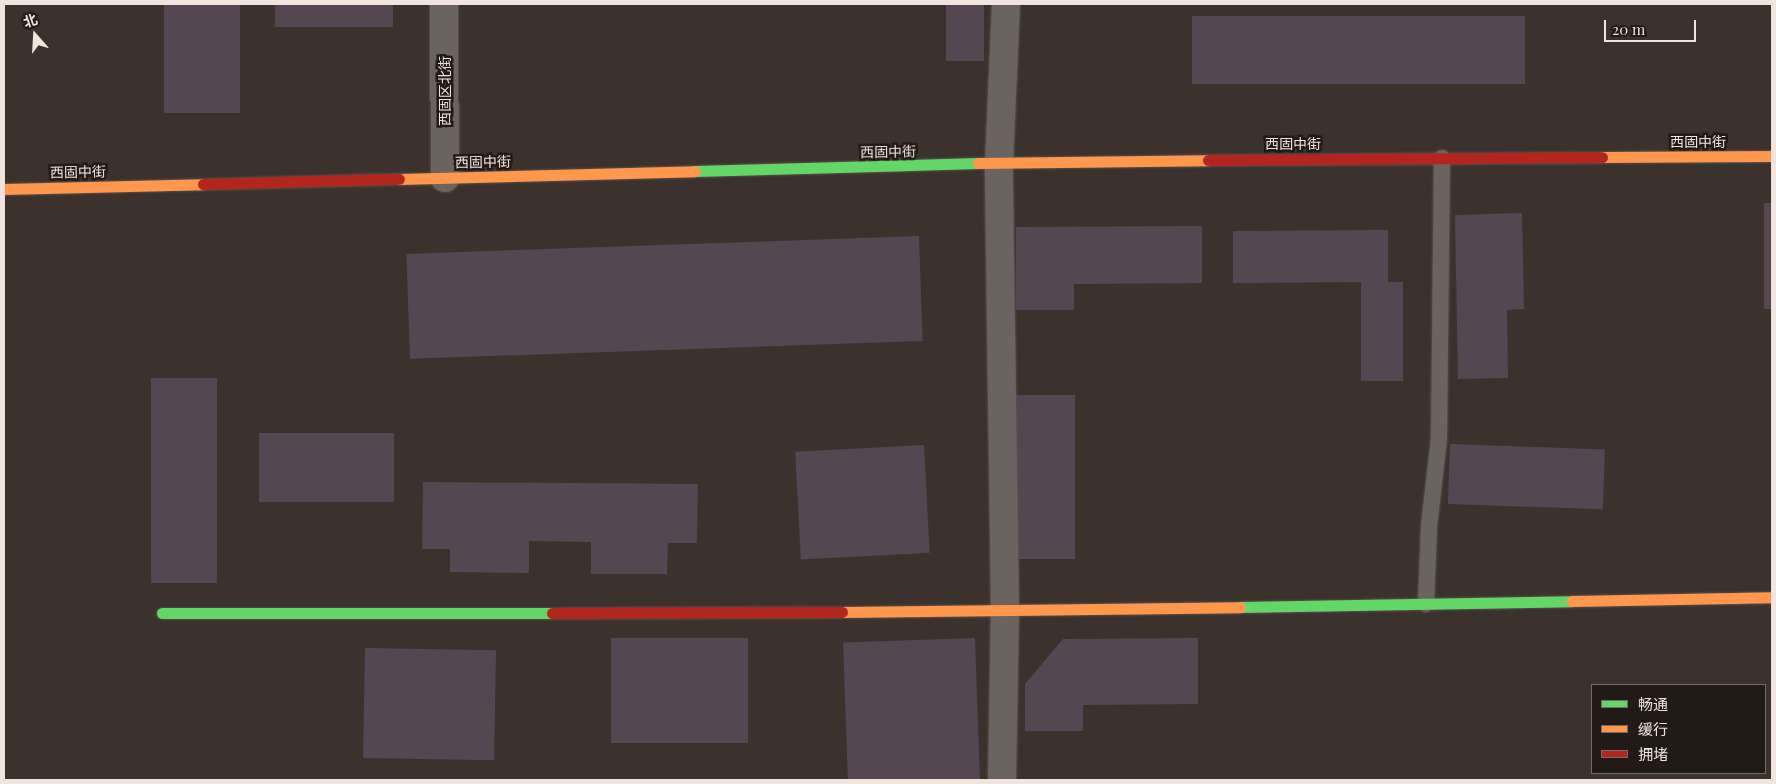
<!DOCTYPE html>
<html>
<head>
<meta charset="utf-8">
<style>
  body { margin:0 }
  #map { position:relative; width:1776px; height:784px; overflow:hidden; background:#3c322d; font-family:"Playfair Display","Noto Sans SC",serif }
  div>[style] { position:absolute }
  .building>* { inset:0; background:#554752; transform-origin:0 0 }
  .roads { filter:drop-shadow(0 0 1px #584f4b) drop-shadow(0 0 1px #584f4b) }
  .lane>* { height:16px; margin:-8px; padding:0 8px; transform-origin:8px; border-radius:8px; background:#6b6360 }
  .street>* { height:28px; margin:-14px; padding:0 14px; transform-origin:14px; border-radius:14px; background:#6b6360 }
  .fast>* { height:11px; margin:-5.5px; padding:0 5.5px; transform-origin:5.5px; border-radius:5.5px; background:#63d668 }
  .slow>* { height:11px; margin:-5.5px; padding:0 5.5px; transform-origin:5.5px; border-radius:5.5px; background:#ff974d }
  .jam>* { height:11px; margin:-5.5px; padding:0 5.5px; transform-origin:5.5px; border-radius:5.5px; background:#b3261e }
  span { translate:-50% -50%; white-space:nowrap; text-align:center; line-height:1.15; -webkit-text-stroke:5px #221a16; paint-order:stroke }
  .street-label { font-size:14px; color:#f1e4df }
  .frame { position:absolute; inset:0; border:5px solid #f1e4df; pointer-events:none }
  .legend { position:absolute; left:1591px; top:684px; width:175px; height:90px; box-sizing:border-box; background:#221a16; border:1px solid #756b66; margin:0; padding:6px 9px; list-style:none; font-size:15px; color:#f1e4df }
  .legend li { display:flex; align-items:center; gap:10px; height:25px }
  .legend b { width:25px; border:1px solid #756b66 }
  .north { position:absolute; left:10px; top:10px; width:50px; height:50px; -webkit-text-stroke:4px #221a16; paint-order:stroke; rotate:341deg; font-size:14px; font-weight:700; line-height:20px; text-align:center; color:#f1e4df }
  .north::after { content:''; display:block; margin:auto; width:18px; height:22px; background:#f1e4df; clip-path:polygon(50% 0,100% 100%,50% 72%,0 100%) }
  .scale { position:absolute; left:1604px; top:20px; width:92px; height:22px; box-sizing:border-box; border:2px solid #f1e4df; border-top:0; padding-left:6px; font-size:15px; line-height:18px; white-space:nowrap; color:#f1e4df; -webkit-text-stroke:4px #221a16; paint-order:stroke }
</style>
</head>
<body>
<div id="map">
  <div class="building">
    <i style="left:164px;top:4px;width:76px;height:109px"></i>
    <i style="left:275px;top:4px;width:118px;height:23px"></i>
    <i style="left:946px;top:4px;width:38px;height:57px"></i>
    <i style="left:1525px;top:16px;width:68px;height:333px;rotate:90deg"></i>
    <i style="left:1764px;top:203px;width:8px;height:106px"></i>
    <i style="clip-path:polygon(1522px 213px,1524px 309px,1507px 310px,1508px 378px,1458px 379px,1455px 215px)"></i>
    <i style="clip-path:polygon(1202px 226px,1202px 283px,1074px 284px,1074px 310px,1016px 310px,1016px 227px)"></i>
    <i style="clip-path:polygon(1388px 230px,1388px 282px,1403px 282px,1403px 381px,1361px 381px,1361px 282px,1233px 283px,1233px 231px)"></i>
    <i style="left:919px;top:236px;width:105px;height:513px;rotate:88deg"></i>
    <i style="left:217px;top:378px;width:205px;height:66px;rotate:90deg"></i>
    <i style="left:1014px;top:395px;width:61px;height:164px"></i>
    <i style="left:259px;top:433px;width:135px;height:69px"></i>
    <i style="left:1450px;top:444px;width:155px;height:60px;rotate:2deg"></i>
    <i style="left:924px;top:445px;width:108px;height:129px;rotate:87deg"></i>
    <i style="clip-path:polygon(423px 482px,698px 484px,697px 543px,668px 543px,667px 574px,591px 574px,591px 542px,529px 541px,529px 573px,450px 572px,450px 549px,422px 549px)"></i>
    <i style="left:611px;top:638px;width:137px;height:105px"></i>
    <i style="left:975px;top:638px;width:142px;height:132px;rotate:88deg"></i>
    <i style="clip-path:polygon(1198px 638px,1198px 704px,1083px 705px,1083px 731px,1025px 731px,1025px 684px,1063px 639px)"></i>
    <i style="left:365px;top:648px;width:131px;height:110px;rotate:1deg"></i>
  </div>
  <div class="roads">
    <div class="lane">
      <i style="left:1426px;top:604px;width:78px;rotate:-87.8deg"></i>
      <i style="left:1429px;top:526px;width:89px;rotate:-83.5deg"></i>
      <i style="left:1439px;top:438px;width:280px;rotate:-89.4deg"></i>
    </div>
    <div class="street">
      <i style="left:444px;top:4px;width:174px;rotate:89.7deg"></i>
      <i style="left:1002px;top:780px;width:168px;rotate:-89deg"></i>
      <i style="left:1005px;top:612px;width:448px;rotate:-90.8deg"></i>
      <i style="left:999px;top:164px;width:160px;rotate:-87.5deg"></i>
    </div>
    <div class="fast">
      <i style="left:695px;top:171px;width:283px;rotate:-1.6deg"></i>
      <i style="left:1240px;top:607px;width:332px;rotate:-1deg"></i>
      <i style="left:162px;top:613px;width:390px"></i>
    </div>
    <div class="slow">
      <i style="left:1602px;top:157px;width:170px;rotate:-0.3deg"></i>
      <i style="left:978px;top:163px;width:230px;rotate:-0.7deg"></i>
      <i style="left:399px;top:179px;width:296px;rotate:-1.5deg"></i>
      <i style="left:4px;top:189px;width:199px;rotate:-1.4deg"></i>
      <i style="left:1572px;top:601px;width:200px;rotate:-1.1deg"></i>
      <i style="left:842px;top:612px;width:398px;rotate:-0.7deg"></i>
    </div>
    <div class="jam">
      <i style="left:1208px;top:160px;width:394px;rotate:-0.4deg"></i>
      <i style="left:203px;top:184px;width:196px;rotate:-1.5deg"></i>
      <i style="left:552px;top:613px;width:290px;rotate:-0.2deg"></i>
    </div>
  </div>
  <div class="street-label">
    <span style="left:445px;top:91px;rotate:-90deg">西固区北街</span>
    <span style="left:1698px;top:142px">西固中街</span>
    <span style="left:1293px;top:144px">西固中街</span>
    <span style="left:888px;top:152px;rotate:-1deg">西固中街</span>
    <span style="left:483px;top:162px;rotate:-1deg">西固中街</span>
    <span style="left:78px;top:172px;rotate:-1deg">西固中街</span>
  </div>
  <div class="frame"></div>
  <ul class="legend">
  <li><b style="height:6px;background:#63d668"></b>畅通</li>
  <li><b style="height:6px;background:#ff974d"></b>缓行</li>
  <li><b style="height:6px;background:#b3261e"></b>拥堵</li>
  </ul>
  <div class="north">北</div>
  <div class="scale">20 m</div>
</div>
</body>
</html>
